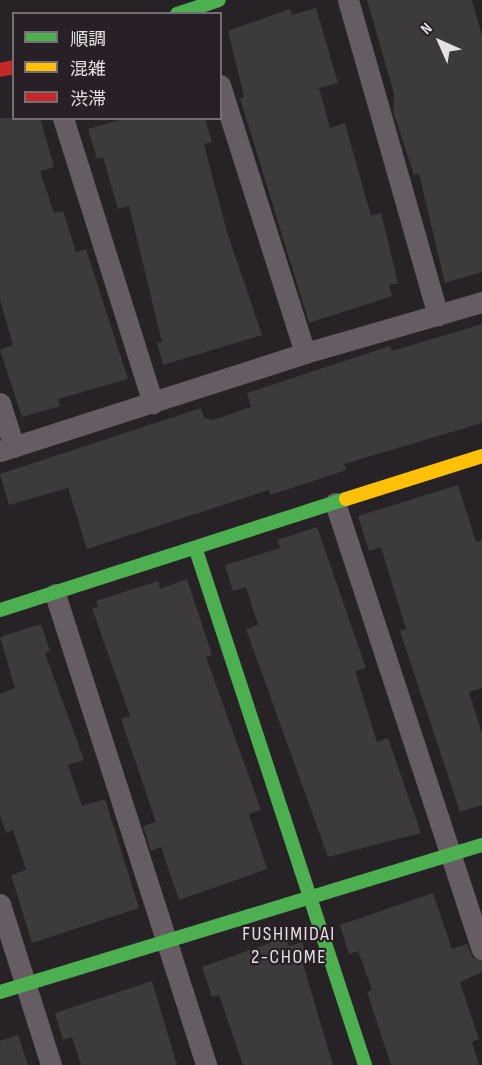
<!DOCTYPE html>
<html>
<head>
<meta charset="utf-8">
<style>
  body { margin:0 }
  #map { position:relative; width:482px; height:1065px; overflow:hidden; background:#262225; font-family:"Sofia Sans Condensed","Noto Sans JP",sans-serif }
  div>[style] { position:absolute }
  .building>* { inset:0; background:#3d3a3c }
  .street>* { height:21px; margin:-10.5px; padding:0 10.5px; transform-origin:10.5px; border-radius:10.5px; background:#665c63 }
  .fast>* { height:14px; margin:-7px; padding:0 7px; transform-origin:7px; border-radius:7px; background:#4caf50 }
  .slow>* { height:14px; margin:-7px; padding:0 7px; transform-origin:7px; border-radius:7px; background:#ffc107 }
  .jam>* { height:14px; margin:-7px; padding:0 7px; transform-origin:7px; border-radius:7px; background:#c62828 }
  span { translate:-50% -50%; white-space:nowrap; text-align:center; line-height:1.15; -webkit-text-stroke:4.5px #282026; paint-order:stroke }
  .neighbourhood-label { font-size:20px; color:#e5e0e3; letter-spacing:1.5px }
  .legend { position:absolute; left:12px; top:12px; width:210px; height:108px; box-sizing:border-box; background:#282026; border:2px solid #746d72; margin:0; padding:8px 10px; list-style:none; font-size:18px; color:#e5e0e3 }
  .legend li { display:flex; align-items:center; gap:12px; height:30px }
  .legend b { width:30px; border:2px solid #746d72 }
  .north { position:absolute; left:410px; top:12px; width:60px; height:60px; -webkit-text-stroke:4px #282026; paint-order:stroke; rotate:315deg; font-size:16px; font-weight:700; line-height:24px; text-align:center; color:#e5e0e3 }
  .north::after { content:''; display:block; margin:auto; width:21px; height:27px; background:#e5e0e3; clip-path:polygon(50% 0,100% 100%,50% 72%,0 100%) }
</style>
</head>
<body>
<div id="map">
  <div class="building">
    <i style="clip-path:polygon(367px 0,472px 0,482px 36px,482px 272px,445px 283px,419px 174px,414px 175px,393px 111px,394px 94px)"></i>
    <i style="clip-path:polygon(316px 8px,338px 83px,319px 88px,330px 128px,345px 123px,371px 216px,381px 213px,398px 283px,389px 285px,392px 296px,309px 323px,240px 98px,244px 97px,228px 31px,290px 9px,292px 15px)"></i>
    <i style="clip-path:polygon(0 118px,40px 118px,54px 167px,40px 171px,54px 213px,63px 211px,76px 252px,86px 249px,128px 379px,58px 399px,60px 406px,22px 417px,0 350px,13px 345px,0 300px)"></i>
    <i style="clip-path:polygon(126px 118px,205px 118px,212px 142px,204px 144px,227px 232px,262px 335px,163px 365px,157px 343px,162px 342px,129px 206px,118px 209px,103px 157px,97px 159px,88px 129px)"></i>
    <i style="clip-path:polygon(482px 324px,482px 423px,344px 464px,346px 470px,301px 485px,270px 495px,269px 490px,87px 549px,68px 488px,9px 505px,0 474px,201px 408px,204px 418px,213px 420px,251px 407px,247px 393px,390px 346px,392px 351px)"></i>
    <i style="clip-path:polygon(458px 485px,476px 542px,482px 540px,482px 688px,469px 692px,482px 734px,482px 805px,460px 812px,400px 631px,406px 629px,381px 547px,369px 551px,358px 516px)"></i>
    <i style="clip-path:polygon(317px 527px,366px 668px,355px 671px,377px 742px,388px 738px,421px 833px,328px 857px,246px 629px,258px 625px,246px 587px,233px 591px,225px 565px,280px 548px,277px 540px)"></i>
    <i style="clip-path:polygon(187px 579px,212px 655px,206px 657px,261px 810px,249px 814px,267px 869px,179px 900px,161px 847px,151px 851px,143px 826px,156px 822px,121px 719px,130px 716px,92px 608px,98px 607px,96px 601px,158px 581px,160px 589px)"></i>
    <i style="clip-path:polygon(41px 624px,50px 651px,45px 653px,84px 760px,68px 765px,82px 806px,105px 799px,139px 908px,32px 943px,11px 875px,26px 870px,13px 830px,6px 833px,0 815px,0 694px,15px 688px,0 637px)"></i>
    <i style="clip-path:polygon(433px 893px,452px 949px,467px 944px,473px 958px,482px 961px,482px 972px,460px 982px,479px 1039px,472px 1042px,479px 1065px,391px 1065px,367px 992px,372px 990px,358px 951px,349px 954px,340px 925px)"></i>
    <i style="clip-path:polygon(286px 937px,289px 946px,302px 942px,309px 962px,303px 964px,333px 1065px,243px 1065px,219px 995px,212px 997px,202px 967px)"></i>
    <i style="clip-path:polygon(152px 981px,177px 1065px,81px 1065px,72px 1037px,63px 1040px,55px 1013px)"></i>
    <i style="clip-path:polygon(18px 1035px,28px 1065px,0 1065px,0 1041px)"></i>
  </div>
  <div class="street">
    <i style="left:348px;top:0;width:328px;rotate:74.1deg"></i>
    <i style="left:220px;top:85px;width:281px;rotate:72.4deg"></i>
    <i style="left:63px;top:118px;width:299px;rotate:72.5deg"></i>
    <i style="left:0;top:403px;width:46px;rotate:72.3deg"></i>
    <i style="left:0;top:451px;width:320px;rotate:-17.8deg"></i>
    <i style="left:305px;top:353px;width:184px;rotate:-16.1deg"></i>
    <i style="left:335px;top:503px;width:470px;rotate:71.8deg"></i>
    <i style="left:55px;top:594px;width:495px;rotate:72.2deg"></i>
    <i style="left:0;top:904px;width:169px;rotate:72.4deg"></i>
  </div>
  <div class="fast">
    <i style="left:177px;top:14px;width:44px;rotate:-18.4deg"></i>
    <i style="left:196px;top:550px;width:542px;rotate:71.83deg"></i>
    <i style="left:0;top:610px;width:363px;rotate:-17.8deg"></i>
    <i style="left:0;top:992px;width:504px;rotate:-16.96deg"></i>
  </div>
  <div class="slow">
    <i style="left:346px;top:499px;width:143px;rotate:-17.5deg"></i>
  </div>
  <div class="jam">
    <i style="left:0;top:70px;width:14px;rotate:-12deg"></i>
  </div>
  <div class="neighbourhood-label">
    <span style="left:289px;top:946px">FUSHIMIDAI<br>2-CHOME</span>
  </div>
  <ul class="legend">
  <li><b style="height:8px;background:#4caf50"></b>順調</li>
  <li><b style="height:8px;background:#ffc107"></b>混雑</li>
  <li><b style="height:8px;background:#c62828"></b>渋滞</li>
  </ul>
  <div class="north">N</div>
</div>
</body>
</html>
